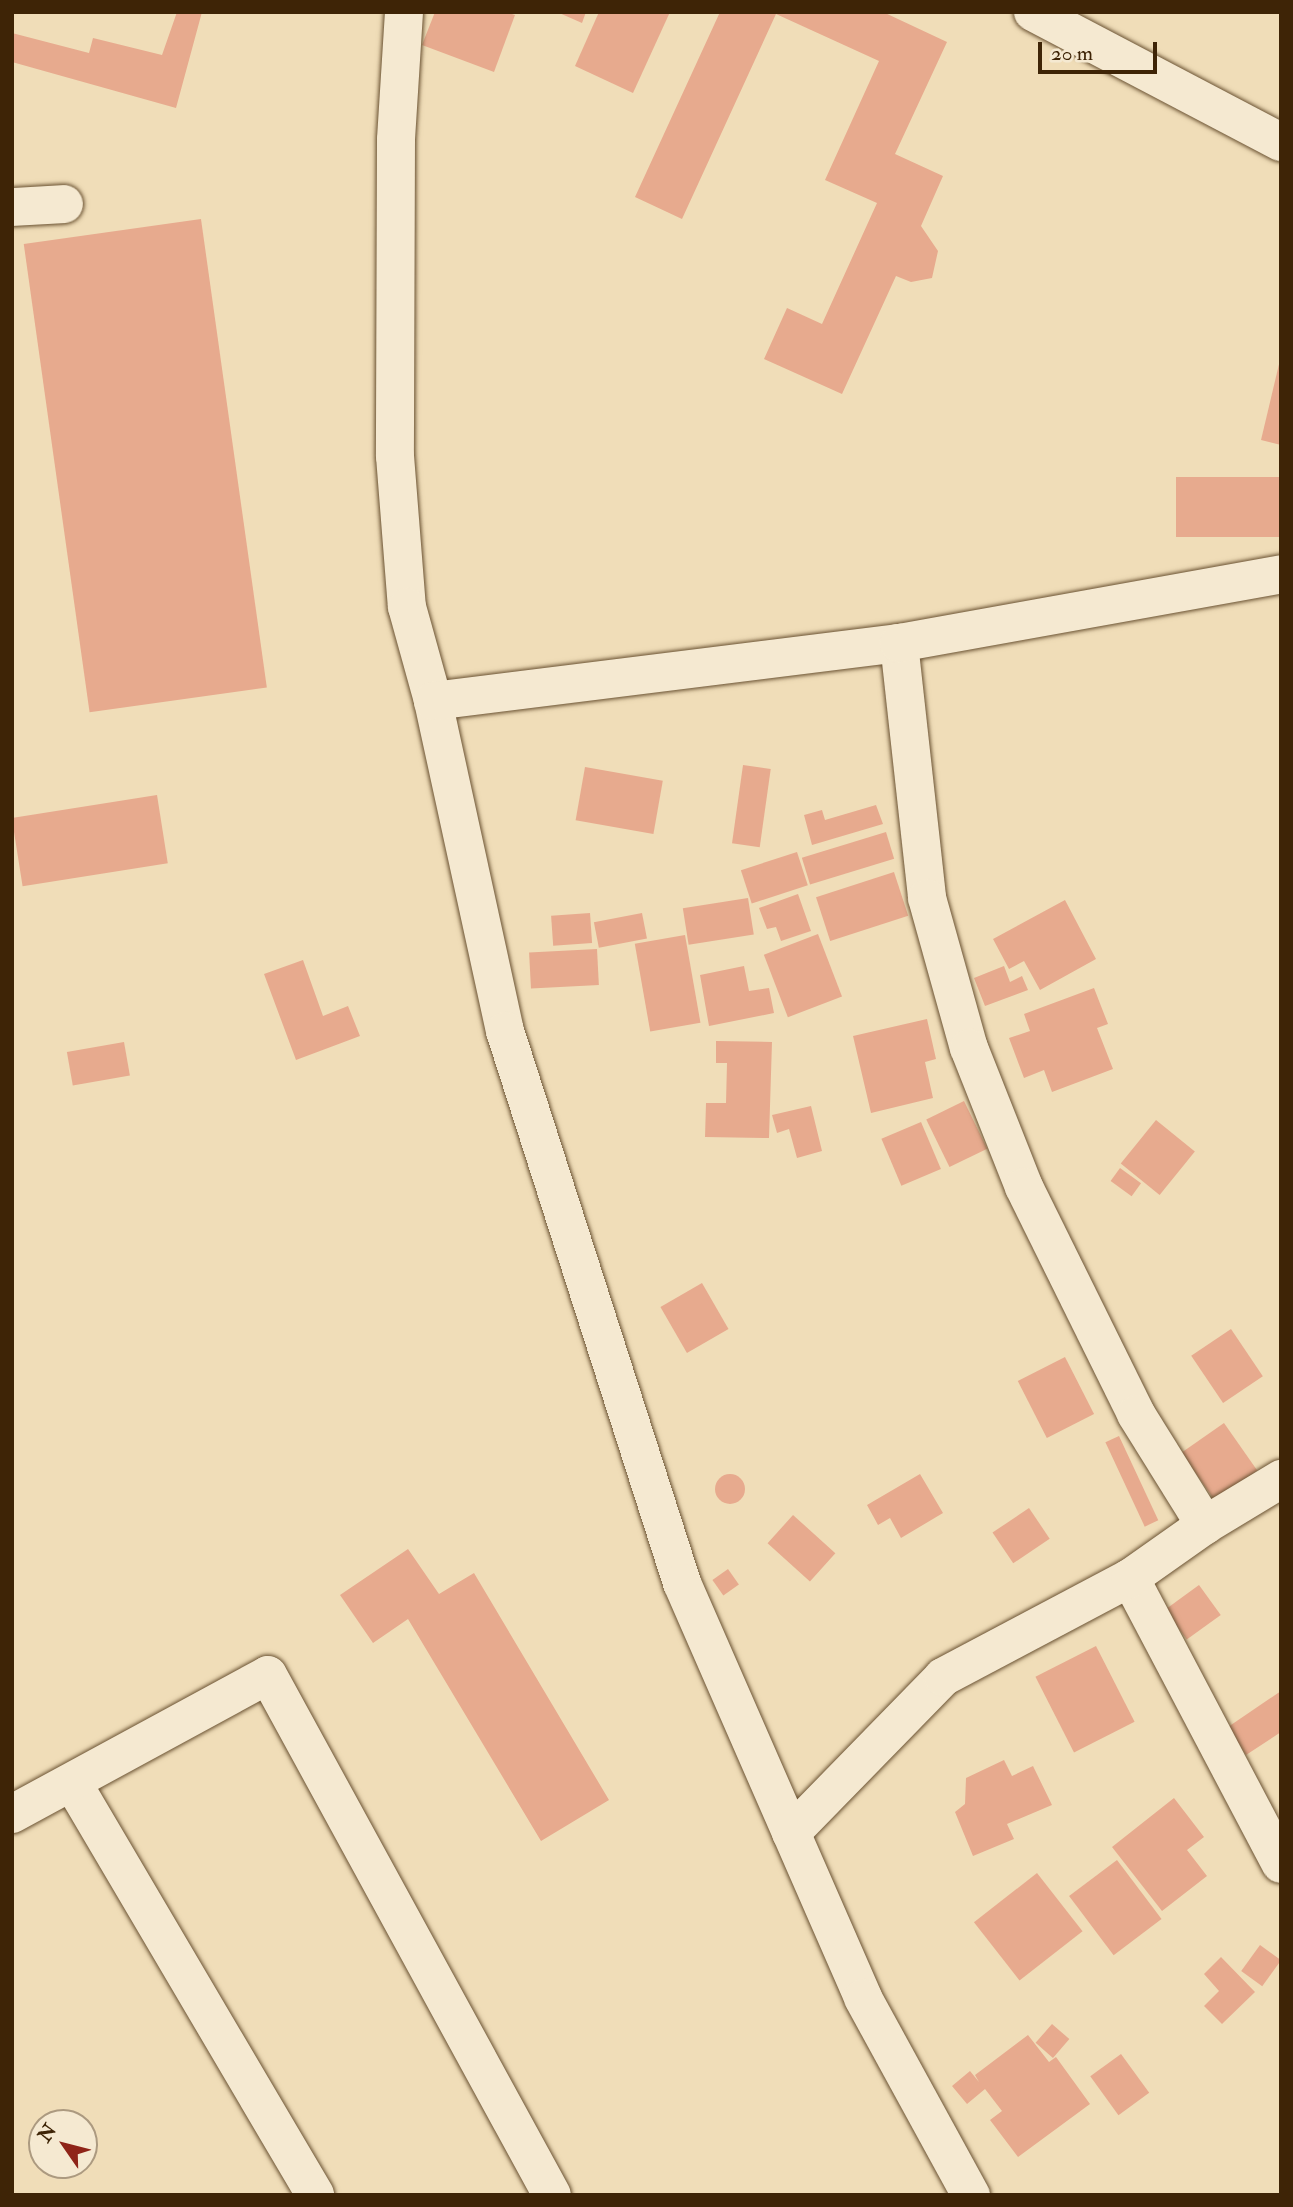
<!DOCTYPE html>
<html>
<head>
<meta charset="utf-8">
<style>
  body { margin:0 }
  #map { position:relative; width:1293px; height:2207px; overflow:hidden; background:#f0ddb8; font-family:"IM FELL Double Pica",serif }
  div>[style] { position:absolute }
  .building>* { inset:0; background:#e7aa8e; transform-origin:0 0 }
  .round { border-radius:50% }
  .roads { filter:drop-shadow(0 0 2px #6a5232) drop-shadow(0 0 2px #6a5232) }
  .street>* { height:38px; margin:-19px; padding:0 19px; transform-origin:19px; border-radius:19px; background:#f5e9d1 }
  .secondary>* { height:38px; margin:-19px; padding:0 19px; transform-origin:19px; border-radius:19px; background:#f5e9d1 }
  span { translate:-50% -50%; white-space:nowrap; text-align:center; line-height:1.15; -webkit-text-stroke:5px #f5e9d1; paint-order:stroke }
  .frame { position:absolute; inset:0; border:14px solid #3e2406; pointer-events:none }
  .north { position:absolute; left:28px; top:2109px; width:70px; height:70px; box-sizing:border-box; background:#f5e9d1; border:2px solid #ac9a80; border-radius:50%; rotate:305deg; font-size:19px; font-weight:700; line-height:28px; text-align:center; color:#3e2406 }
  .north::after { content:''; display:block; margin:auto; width:24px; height:32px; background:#8f2418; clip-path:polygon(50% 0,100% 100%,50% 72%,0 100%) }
  .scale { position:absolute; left:1038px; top:42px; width:119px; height:32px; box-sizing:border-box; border:4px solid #3e2406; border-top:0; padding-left:9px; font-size:21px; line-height:24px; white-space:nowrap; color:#3e2406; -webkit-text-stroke:5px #f5e9d1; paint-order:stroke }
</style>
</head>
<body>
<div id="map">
  <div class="building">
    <i style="clip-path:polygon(177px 12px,202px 12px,176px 108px,12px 62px,12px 33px,89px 53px,93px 38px,162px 55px)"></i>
    <i style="clip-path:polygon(435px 12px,506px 12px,515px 15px,494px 72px,422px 45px)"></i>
    <i style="clip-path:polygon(557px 12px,586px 12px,582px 23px)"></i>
    <i style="clip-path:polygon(599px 12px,670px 12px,633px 93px,575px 66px)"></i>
    <i style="clip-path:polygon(720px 12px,883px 12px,947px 42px,895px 154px,943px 176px,921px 226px,938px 251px,932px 278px,911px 282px,896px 276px,842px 394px,764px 359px,787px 308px,822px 324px,877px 203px,825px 180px,879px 61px,776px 14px,682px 219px,635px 197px)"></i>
    <i style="left:201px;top:219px;width:473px;height:179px;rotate:82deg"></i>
    <i style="clip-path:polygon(1280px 360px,1281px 360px,1281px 445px,1261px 440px)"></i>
    <i style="left:1281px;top:477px;width:60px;height:105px;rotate:90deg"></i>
    <i style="left:743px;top:765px;width:28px;height:79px;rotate:8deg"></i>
    <i style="left:585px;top:767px;width:79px;height:54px;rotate:10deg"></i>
    <i style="left:157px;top:795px;width:69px;height:147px;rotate:81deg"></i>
    <i style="clip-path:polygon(876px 805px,883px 824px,812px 845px,804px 815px,822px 810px,825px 820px)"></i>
    <i style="left:886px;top:832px;width:28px;height:88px;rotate:73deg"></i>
    <i style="left:797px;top:852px;width:35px;height:59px;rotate:72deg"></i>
    <i style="left:894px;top:872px;width:46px;height:82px;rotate:72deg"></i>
    <i style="clip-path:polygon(798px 894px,811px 931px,781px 941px,776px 927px,767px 929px,759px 908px)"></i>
    <i style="left:748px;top:898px;width:37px;height:66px;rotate:81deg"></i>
    <i style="clip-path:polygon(1065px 900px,1096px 959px,1040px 990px,1024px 961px,1009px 969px,993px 939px)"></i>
    <i style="left:590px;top:913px;width:30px;height:39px;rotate:86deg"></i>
    <i style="left:642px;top:913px;width:26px;height:49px;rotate:79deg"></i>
    <i style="left:818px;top:934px;width:67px;height:58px;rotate:69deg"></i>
    <i style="left:685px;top:935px;width:89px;height:51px;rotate:80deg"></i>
    <i style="left:597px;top:949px;width:36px;height:68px;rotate:87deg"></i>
    <i style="clip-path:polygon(303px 960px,323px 1016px,348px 1006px,360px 1036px,296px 1060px,264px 974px)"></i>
    <i style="clip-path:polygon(744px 966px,749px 991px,769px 988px,774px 1013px,709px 1026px,700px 975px)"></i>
    <i style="clip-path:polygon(1004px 966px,1010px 982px,1022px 976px,1028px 990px,985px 1006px,974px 978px)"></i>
    <i style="clip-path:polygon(1094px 988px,1108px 1024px,1097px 1028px,1113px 1069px,1052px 1092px,1044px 1070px,1024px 1078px,1009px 1038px,1030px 1031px,1024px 1014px)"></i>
    <i style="clip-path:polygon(927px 1019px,936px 1059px,925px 1062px,933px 1098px,871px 1113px,853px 1036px)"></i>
    <i style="clip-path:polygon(716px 1041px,772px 1042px,769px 1138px,705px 1137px,706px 1103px,726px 1103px,727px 1063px,716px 1063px)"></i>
    <i style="left:124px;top:1042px;width:34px;height:58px;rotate:80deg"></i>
    <i style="left:964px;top:1101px;width:53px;height:42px;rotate:64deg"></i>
    <i style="clip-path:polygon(811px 1106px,822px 1151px,797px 1158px,789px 1129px,777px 1133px,772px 1115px)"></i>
    <i style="left:1156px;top:1120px;width:50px;height:56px;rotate:39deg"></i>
    <i style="left:921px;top:1122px;width:51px;height:43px;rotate:67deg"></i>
    <i style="left:1120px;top:1168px;width:26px;height:16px;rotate:36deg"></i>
    <i style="left:702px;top:1283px;width:53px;height:48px;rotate:60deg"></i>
    <i style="left:1231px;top:1329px;width:57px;height:48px;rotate:56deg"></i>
    <i style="left:1065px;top:1357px;width:64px;height:53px;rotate:63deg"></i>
    <i style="left:1224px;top:1423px;width:58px;height:52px;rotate:55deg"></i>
    <i style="left:1119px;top:1436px;width:93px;height:15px;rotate:65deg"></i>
    <i class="round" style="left:715px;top:1474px;width:30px;height:30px"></i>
    <i style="clip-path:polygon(920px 1474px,943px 1513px,901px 1538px,890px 1518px,878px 1525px,867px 1505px)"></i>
    <i style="left:1029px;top:1508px;width:37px;height:44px;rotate:56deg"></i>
    <i style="left:793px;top:1515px;width:57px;height:38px;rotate:42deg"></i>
    <i style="clip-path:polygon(408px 1549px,439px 1594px,474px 1573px,609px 1800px,541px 1841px,408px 1619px,373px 1643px,340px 1595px)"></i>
    <i style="left:728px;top:1569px;width:19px;height:19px;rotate:55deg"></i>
    <i style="left:1199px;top:1585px;width:37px;height:42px;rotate:54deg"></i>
    <i style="left:1096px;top:1646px;width:85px;height:68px;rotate:63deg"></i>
    <i style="clip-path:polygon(1281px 1691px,1281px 1732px,1246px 1755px,1228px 1727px)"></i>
    <i style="clip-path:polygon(1004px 1760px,1012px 1776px,1033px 1766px,1052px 1805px,1007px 1824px,1014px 1839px,973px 1856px,955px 1812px,965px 1804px,966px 1778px)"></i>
    <i style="clip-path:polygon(1174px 1798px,1204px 1837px,1187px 1850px,1207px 1876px,1162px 1911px,1112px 1847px)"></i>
    <i style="left:1117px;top:1860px;width:74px;height:60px;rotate:53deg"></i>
    <i style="left:1037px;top:1873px;width:74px;height:80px;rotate:52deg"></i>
    <i style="left:1260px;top:1945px;width:26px;height:32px;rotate:36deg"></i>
    <i style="clip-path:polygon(1221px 1957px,1255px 1992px,1222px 2024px,1204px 2006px,1219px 1991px,1204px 1974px)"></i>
    <i style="left:1052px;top:2024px;width:23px;height:25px;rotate:41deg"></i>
    <i style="clip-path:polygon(1028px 2035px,1049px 2062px,1056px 2057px,1090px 2104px,1018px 2157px,990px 2120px,1002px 2111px,985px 2089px,967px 2104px,952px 2086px,970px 2071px,979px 2082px,975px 2075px)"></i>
    <i style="left:1121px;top:2054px;width:48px;height:38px;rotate:54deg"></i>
  </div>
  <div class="roads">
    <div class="street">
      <i style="left:404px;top:12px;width:128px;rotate:93.6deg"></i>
      <i style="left:396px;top:140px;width:316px;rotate:90.2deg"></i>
      <i style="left:395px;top:456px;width:151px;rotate:85.5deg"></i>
      <i style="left:407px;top:607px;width:98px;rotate:74.5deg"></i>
      <i style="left:433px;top:701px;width:338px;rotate:77.7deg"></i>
      <i style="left:505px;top:1031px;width:580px;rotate:72.22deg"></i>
      <i style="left:682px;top:1583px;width:453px;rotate:66.4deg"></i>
      <i style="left:863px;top:1998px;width:225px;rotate:61.3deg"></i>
      <i style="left:12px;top:207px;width:52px;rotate:-3.3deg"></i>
      <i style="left:899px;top:643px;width:257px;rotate:83.7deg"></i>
      <i style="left:927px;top:898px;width:156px;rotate:74.4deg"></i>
      <i style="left:969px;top:1048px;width:149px;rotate:68.4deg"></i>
      <i style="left:1024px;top:1187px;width:253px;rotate:63.7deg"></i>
      <i style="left:1136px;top:1414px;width:131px;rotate:58.1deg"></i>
      <i style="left:433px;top:701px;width:470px;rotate:-7.1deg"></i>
      <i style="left:899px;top:643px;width:388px;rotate:-10.2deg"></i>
      <i style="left:1130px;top:1578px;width:323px;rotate:62.2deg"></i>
      <i style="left:72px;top:1782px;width:479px;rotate:59.5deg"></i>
      <i style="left:12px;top:1814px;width:291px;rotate:-28.5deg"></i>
      <i style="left:268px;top:1675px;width:592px;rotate:61.36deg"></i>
      <i style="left:791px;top:1833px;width:218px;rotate:-45.7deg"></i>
      <i style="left:943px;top:1677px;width:212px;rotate:-27.9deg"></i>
      <i style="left:1130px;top:1578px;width:92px;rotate:-35.2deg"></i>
      <i style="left:1205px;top:1525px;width:89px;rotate:-31.2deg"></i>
    </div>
    <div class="secondary">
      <i style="left:1033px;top:12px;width:280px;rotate:27.7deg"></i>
    </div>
  </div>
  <div class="frame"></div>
  <div class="north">N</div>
  <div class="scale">20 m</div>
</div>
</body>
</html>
